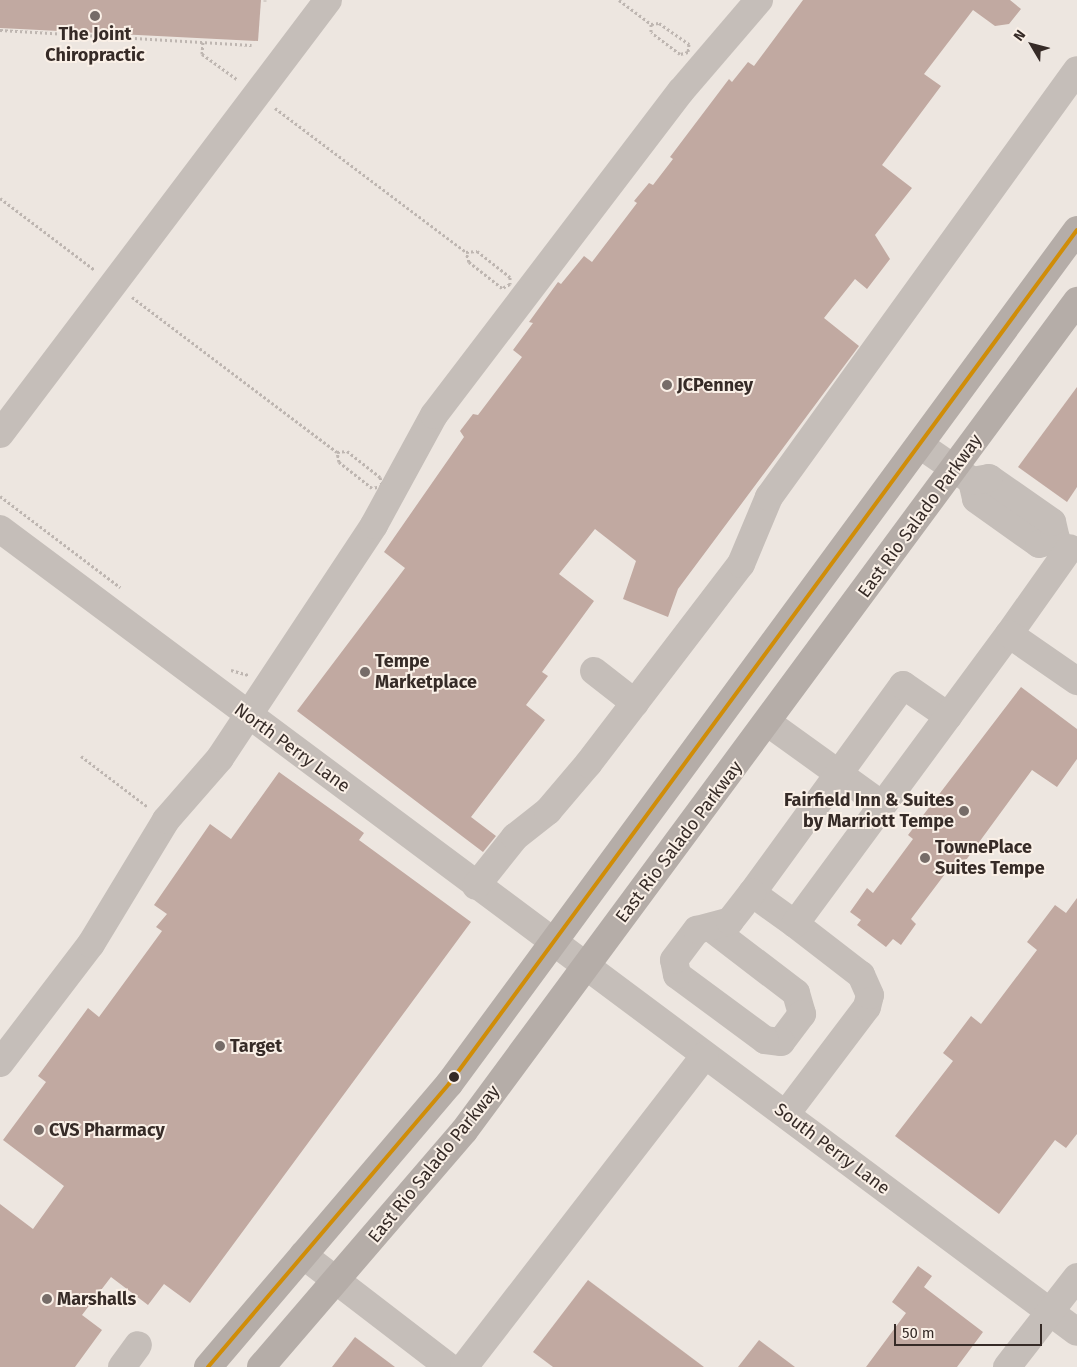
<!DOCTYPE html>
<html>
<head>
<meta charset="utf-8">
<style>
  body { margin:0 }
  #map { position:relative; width:1077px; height:1367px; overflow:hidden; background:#ede6e0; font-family:"Fira Sans",sans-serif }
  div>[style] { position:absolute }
  .building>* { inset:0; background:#c1a9a1 }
  .path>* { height:3px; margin-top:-1.5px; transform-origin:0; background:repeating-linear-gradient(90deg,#beb6b1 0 2.5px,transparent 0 5px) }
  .minor>* { height:28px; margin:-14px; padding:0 14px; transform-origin:14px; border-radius:14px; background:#c5beb9 }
  .major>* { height:28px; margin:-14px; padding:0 14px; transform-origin:14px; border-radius:14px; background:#b5ada8 }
  .bus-1>* { height:4px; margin:-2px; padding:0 2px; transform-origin:2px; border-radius:2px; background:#d08d08 }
  .dots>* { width:14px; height:14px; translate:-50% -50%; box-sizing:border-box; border:2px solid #faf0e7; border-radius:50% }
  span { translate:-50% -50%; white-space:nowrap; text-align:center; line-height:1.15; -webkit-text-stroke:4px #faf0e7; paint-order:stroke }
  .poi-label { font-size:18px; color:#362b27; font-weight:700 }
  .left { translate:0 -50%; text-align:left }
  .right { translate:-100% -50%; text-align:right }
  .street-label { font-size:18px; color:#362b27 }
  .north { position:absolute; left:1007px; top:20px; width:50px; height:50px; -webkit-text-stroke:4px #faf0e7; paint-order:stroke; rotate:307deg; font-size:14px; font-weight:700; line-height:20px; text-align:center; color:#362b27 }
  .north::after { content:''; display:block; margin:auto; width:18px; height:22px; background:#362b27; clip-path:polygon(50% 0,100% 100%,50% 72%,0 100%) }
  .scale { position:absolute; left:894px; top:1324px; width:148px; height:22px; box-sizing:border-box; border:2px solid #362b27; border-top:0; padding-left:6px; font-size:15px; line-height:18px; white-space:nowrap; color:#362b27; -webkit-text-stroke:4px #faf0e7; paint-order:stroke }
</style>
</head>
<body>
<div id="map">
  <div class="building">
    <i style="clip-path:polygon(0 0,261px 0,258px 41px,0 28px)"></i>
    <i style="clip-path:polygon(803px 0,1010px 0,1021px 9px,1009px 24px,995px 26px,973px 10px,924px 74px,941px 86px,882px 165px,912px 188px,875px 235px,890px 259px,867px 289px,855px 279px,824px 318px,859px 346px,678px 589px,668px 617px,623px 599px,636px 561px,595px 529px,559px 574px,594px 601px,542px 672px,548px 676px,526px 705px,545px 720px,471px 817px,496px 836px,483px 852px,297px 711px,405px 568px,384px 552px,464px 437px,460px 431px,473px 414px,478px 415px,522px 357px,513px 350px,533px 323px,529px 322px,558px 282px,561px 284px,584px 256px,592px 262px,637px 203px,634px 201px,649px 183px,653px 185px,673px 159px,670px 157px,729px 79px,732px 82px,748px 62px,754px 66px)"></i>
    <i style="clip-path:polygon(1077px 387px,1077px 487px,1067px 502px,1018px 467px)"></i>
    <i style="clip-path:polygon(1021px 687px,1077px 729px,1077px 759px,1057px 787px,1032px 770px,958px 871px,951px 866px,911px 919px,916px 924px,901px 945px,893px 939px,886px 947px,857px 925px,861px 920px,850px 912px,867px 888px,873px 893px,913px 839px,908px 835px)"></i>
    <i style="clip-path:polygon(279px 772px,364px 833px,359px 840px,471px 922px,190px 1303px,164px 1284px,148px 1305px,111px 1277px,82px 1315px,102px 1330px,75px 1367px,0 1367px,0 1204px,33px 1229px,64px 1186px,3px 1140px,46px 1082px,38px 1076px,88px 1008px,99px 1017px,162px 931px,156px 927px,167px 914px,154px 905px,210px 824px,231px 839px)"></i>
    <i style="clip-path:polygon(1077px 898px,1077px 1134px,1066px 1148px,1055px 1140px,999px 1214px,895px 1136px,953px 1061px,943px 1053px,971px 1016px,981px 1024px,1037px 950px,1027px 942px,1055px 905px,1066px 913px)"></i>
    <i style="clip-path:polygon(918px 1266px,932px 1276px,924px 1287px,983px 1332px,957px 1367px,866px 1367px,906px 1313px,892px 1302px)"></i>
    <i style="clip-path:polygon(588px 1280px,704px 1367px,553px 1367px,533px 1352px)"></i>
    <i style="clip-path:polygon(355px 1337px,395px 1367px,332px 1367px)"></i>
    <i style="clip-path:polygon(759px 1340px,795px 1367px,738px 1367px)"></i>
  </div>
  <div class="path">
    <i style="left:619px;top:0;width:40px;rotate:37deg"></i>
    <i style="left:265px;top:1px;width:1px;rotate:-90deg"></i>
    <i style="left:659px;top:23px;width:37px;rotate:35deg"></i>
    <i style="left:689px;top:44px;width:8px;rotate:97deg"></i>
    <i style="left:688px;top:52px;width:8px;rotate:166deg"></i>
    <i style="left:680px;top:54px;width:36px;rotate:-143deg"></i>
    <i style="left:651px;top:32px;width:8px;rotate:-90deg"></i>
    <i style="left:651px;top:24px;width:8px;rotate:-7deg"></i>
    <i style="left:0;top:30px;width:252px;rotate:3.4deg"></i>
    <i style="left:203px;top:42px;width:12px;rotate:95deg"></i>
    <i style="left:202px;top:54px;width:44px;rotate:35.8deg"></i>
    <i style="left:275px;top:108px;width:239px;rotate:37deg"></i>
    <i style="left:0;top:198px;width:119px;rotate:37.2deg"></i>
    <i style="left:477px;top:251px;width:42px;rotate:38.2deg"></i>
    <i style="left:510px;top:277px;width:7px;rotate:90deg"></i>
    <i style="left:510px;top:284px;width:9px;rotate:153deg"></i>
    <i style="left:502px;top:288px;width:42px;rotate:-141.8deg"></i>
    <i style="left:469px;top:262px;width:10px;rotate:-107deg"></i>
    <i style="left:466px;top:252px;width:11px;rotate:-5deg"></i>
    <i style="left:132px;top:297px;width:257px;rotate:37.1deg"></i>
    <i style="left:347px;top:451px;width:42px;rotate:38.2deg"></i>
    <i style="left:380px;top:477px;width:9px;rotate:77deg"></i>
    <i style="left:382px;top:486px;width:10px;rotate:169deg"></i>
    <i style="left:372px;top:488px;width:42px;rotate:-141.8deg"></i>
    <i style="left:339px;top:462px;width:10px;rotate:-101deg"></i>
    <i style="left:337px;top:452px;width:10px;rotate:-6deg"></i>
    <i style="left:0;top:496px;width:151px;rotate:37.2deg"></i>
    <i style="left:231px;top:670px;width:19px;rotate:16deg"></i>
    <i style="left:81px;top:756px;width:84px;rotate:37.3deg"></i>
  </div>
  <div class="minor">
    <i style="left:0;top:434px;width:544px;rotate:-52.92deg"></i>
    <i style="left:920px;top:445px;width:63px;rotate:34.7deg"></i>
    <i style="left:972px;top:481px;width:18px;rotate:77deg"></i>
    <i style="left:976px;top:499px;width:77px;rotate:35.5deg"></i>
    <i style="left:1039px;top:544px;width:18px;rotate:-16deg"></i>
    <i style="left:1056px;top:539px;width:17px;rotate:-103deg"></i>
    <i style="left:1052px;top:522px;width:77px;rotate:-145.1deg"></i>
    <i style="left:989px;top:478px;width:17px;rotate:170deg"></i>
    <i style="left:0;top:529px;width:1343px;rotate:36.71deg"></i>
    <i style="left:1009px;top:634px;width:105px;rotate:-54.7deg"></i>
    <i style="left:594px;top:671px;width:52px;rotate:38deg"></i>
    <i style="left:767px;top:722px;width:142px;rotate:35.8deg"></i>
    <i style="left:476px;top:886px;width:63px;rotate:-51.5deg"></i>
    <i style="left:515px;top:837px;width:42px;rotate:-38.2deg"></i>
    <i style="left:548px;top:811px;width:62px;rotate:-49.6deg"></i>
    <i style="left:588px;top:764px;width:252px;rotate:-52.6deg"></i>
    <i style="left:741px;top:564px;width:73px;rotate:-67.3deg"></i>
    <i style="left:769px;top:497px;width:526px;rotate:-54.2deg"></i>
    <i style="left:795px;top:924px;width:53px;rotate:-144.2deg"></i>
    <i style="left:752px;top:893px;width:257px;rotate:-54deg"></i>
    <i style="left:903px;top:685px;width:55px;rotate:34.6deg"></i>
    <i style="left:711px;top:928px;width:107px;rotate:37.4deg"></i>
    <i style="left:796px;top:993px;width:22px;rotate:74deg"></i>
    <i style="left:802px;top:1014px;width:35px;rotate:127deg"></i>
    <i style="left:781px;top:1042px;width:16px;rotate:-173deg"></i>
    <i style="left:765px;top:1040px;width:109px;rotate:-143.5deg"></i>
    <i style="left:677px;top:975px;width:15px;rotate:-101deg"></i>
    <i style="left:674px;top:960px;width:38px;rotate:-53deg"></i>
    <i style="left:697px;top:930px;width:34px;rotate:-15deg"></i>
    <i style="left:730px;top:921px;width:36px;rotate:-52deg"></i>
    <i style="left:0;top:1063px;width:150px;rotate:-52.6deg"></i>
    <i style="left:91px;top:944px;width:145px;rotate:-58.8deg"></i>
    <i style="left:166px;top:820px;width:82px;rotate:-48.9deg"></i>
    <i style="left:220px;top:758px;width:279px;rotate:-56.5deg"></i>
    <i style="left:374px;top:525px;width:125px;rotate:-61.4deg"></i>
    <i style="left:434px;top:415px;width:407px;rotate:-52.7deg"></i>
    <i style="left:681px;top:91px;width:120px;rotate:-49.4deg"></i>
    <i style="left:786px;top:1114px;width:134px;rotate:-52.9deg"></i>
    <i style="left:867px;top:1007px;width:12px;rotate:-76deg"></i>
    <i style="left:870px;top:995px;width:22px;rotate:-114deg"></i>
    <i style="left:861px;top:975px;width:83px;rotate:-142.3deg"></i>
    <i style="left:795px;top:924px;width:360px;rotate:-53.6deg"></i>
    <i style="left:1009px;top:634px;width:83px;rotate:34.7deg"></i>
    <i style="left:303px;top:1255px;width:184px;rotate:37.5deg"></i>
    <i style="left:122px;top:1367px;width:27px;rotate:-54deg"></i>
    <i style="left:464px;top:1367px;width:394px;rotate:-52.3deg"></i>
    <i style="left:1007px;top:1367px;width:114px;rotate:-52.1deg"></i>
  </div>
  <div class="major">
    <i style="left:208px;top:1367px;width:372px;rotate:-49.6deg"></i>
    <i style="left:449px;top:1084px;width:1060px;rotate:-53.67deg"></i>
    <i style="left:261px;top:1367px;width:311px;rotate:-49.3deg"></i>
    <i style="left:464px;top:1131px;width:1032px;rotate:-53.55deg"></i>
  </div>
  <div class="bus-1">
    <i style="left:208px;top:1367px;width:372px;rotate:-49.6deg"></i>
    <i style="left:449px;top:1084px;width:1060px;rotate:-53.67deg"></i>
  </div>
  <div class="dots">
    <i style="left:95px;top:16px;background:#766c68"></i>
    <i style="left:667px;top:385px;background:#766c68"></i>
    <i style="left:365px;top:672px;background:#766c68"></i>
    <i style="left:964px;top:811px;background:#766c68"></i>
    <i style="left:925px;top:858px;background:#766c68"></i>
    <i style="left:220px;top:1046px;background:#766c68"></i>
    <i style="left:454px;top:1077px;background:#362b27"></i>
    <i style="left:39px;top:1130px;background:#766c68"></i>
    <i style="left:47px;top:1299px;background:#766c68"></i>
  </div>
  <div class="poi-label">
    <span style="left:95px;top:45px">The Joint<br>Chiropractic</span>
    <span class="left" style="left:677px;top:385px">JCPenney</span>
    <span class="left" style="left:375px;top:672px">Tempe<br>Marketplace</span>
    <span class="right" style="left:954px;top:811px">Fairfield Inn &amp; Suites<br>by Marriott Tempe</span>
    <span class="left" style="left:935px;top:858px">TownePlace<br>Suites Tempe</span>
    <span class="left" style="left:230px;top:1046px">Target</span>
    <span class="left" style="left:49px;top:1130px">CVS Pharmacy</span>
    <span class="left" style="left:57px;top:1299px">Marshalls</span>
  </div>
  <div class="street-label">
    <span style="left:920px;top:516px;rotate:-54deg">East Rio Salado Parkway</span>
    <span style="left:292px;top:748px;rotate:36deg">North Perry Lane</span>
    <span style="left:679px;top:842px;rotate:-53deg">East Rio Salado Parkway</span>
    <span style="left:832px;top:1149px;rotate:37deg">South Perry Lane</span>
    <span style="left:434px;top:1164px;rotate:-51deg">East Rio Salado Parkway</span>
  </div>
  <div class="north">N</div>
  <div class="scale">50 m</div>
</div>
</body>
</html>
